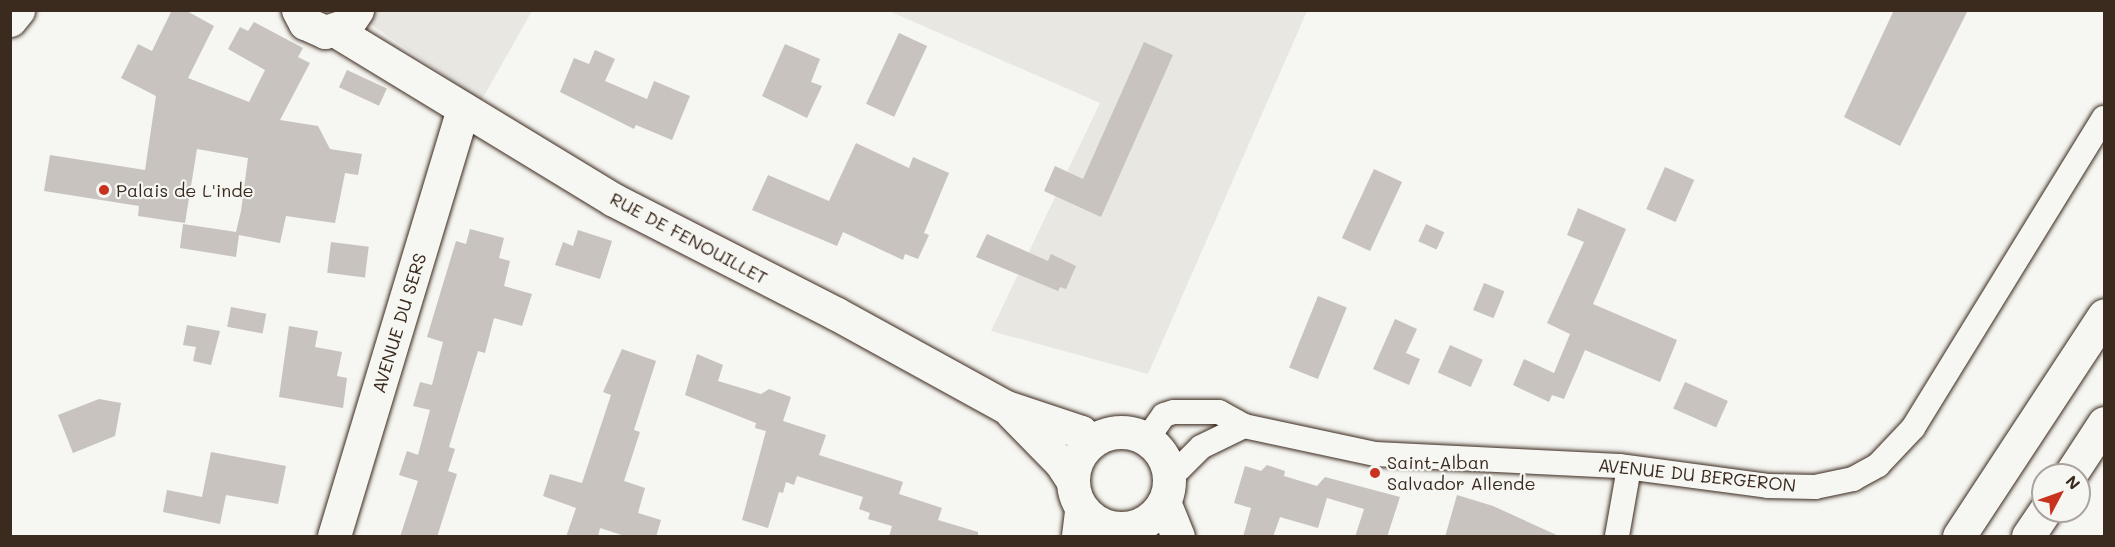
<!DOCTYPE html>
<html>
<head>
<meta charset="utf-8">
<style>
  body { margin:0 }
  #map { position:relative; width:2115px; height:547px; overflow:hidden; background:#f6f6f2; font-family:Mali,sans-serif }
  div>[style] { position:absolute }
  .built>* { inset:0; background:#e8e7e2 }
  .building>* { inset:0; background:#c8c3be; transform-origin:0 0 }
  .roads { filter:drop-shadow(0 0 2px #3b2a1e) drop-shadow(0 0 2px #3b2a1e) }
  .street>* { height:24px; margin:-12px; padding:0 12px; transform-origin:12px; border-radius:12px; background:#f6f6f2 }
  .secondary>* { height:33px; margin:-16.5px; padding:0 16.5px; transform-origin:16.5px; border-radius:16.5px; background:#f6f6f2 }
  .secondary>.ring { margin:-16.5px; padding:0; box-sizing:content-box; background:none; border:33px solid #f6f6f2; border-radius:50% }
  .primary>* { height:33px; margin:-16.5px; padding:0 16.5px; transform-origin:16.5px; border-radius:16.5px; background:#f6f6f2 }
  .highway>* { height:33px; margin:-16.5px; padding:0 16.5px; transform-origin:16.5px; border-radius:16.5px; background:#f6f6f2 }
  .dots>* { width:16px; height:16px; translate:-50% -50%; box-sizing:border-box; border:3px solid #f6f6f2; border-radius:50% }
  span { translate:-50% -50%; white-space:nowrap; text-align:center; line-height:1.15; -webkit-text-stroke:4.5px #f6f6f2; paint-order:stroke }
  .poi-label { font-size:18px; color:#3b2a1e }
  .left { translate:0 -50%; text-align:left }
  .street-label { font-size:18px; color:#3b2a1e }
  .frame { position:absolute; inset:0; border:12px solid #3b2a1e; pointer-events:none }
  .north { position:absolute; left:2031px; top:463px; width:60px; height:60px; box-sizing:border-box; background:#f6f6f2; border:2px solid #aba49d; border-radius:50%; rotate:49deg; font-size:16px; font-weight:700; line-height:24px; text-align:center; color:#3b2a1e }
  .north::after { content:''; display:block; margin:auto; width:21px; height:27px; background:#c8321e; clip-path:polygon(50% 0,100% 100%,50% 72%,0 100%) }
</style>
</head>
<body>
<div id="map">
  <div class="built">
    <i style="clip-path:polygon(352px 11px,532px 11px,481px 101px)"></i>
    <i style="clip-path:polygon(889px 11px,1307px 11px,1148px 374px,991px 331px,1100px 103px)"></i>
  </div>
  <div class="building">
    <i style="clip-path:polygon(172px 10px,185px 10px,214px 26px,188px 78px,249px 102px,265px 70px,228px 49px,240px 27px,248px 31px,254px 22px,303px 48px,298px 57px,310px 63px,280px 120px,318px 126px,330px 149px,362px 154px,358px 175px,345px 173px,335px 223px,286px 216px,280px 243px,239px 235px,236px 257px,180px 248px,183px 224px,236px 232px,241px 211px,248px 158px,197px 149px,185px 223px,138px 216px,139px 206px,44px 191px,50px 155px,145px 170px,156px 96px,121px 78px,138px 44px,152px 51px)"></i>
    <i style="clip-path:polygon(1894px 10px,1968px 10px,1900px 146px,1844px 117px)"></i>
    <i style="left:899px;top:33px;width:31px;height:78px;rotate:25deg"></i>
    <i style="clip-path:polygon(1144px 42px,1173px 55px,1101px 217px,1044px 191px,1055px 166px,1083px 179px)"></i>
    <i style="clip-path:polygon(785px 44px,820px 59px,811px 82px,822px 86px,807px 118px,762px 96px)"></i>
    <i style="clip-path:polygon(595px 50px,615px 59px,605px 81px,647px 99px,654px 81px,690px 96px,672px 140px,636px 125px,634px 129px,560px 92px,574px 58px,589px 64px)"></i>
    <i style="left:347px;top:70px;width:44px;height:19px;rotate:25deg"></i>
    <i style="clip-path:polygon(856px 143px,909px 168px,913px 157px,949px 173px,924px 233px,929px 235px,918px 259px,905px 254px,903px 260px,843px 232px,837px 246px,752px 210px,768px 175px,829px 201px)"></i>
    <i style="left:1665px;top:167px;width:32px;height:46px;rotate:24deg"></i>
    <i style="left:1374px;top:169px;width:31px;height:76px;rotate:25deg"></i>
    <i style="clip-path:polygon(1578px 208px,1626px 229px,1593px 304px,1677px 340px,1660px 382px,1585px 350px,1564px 399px,1552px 395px,1549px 402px,1513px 385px,1524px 359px,1554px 373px,1570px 334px,1547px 323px,1584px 242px,1567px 235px)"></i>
    <i style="left:1426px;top:224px;width:20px;height:19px;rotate:24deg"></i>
    <i style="clip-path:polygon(470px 229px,504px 238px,499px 258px,510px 261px,504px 286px,532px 294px,522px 326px,494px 318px,485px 353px,478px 351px,449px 447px,455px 449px,448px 471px,457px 474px,437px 537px,400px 537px,418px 481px,399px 475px,407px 451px,418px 455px,430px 410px,413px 406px,420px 382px,432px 385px,443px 342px,427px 337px,456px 241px,466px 244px)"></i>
    <i style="clip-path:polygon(578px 230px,612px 241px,600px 279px,555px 265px,563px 242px,573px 246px)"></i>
    <i style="clip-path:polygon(987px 234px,1048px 261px,1051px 254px,1076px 266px,1066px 289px,1060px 287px,1058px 291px,976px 257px)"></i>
    <i style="left:331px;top:242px;width:38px;height:31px;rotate:7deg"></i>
    <i style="left:1484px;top:283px;width:22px;height:29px;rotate:22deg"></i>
    <i style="left:1318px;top:296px;width:31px;height:77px;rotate:22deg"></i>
    <i style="left:231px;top:307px;width:36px;height:20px;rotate:11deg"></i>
    <i style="clip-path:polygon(1395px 319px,1417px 329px,1406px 353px,1420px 359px,1409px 385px,1373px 369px)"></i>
    <i style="clip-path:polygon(187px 325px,220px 331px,211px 365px,193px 361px,196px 347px,183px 345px)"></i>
    <i style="clip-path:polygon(289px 326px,318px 331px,315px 347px,342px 352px,337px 376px,347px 378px,343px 408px,279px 397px)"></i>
    <i style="left:1450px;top:345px;width:36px;height:30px;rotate:24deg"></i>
    <i style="clip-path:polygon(622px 349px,656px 361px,634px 430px,640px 432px,624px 481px,645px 488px,638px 513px,661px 520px,656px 537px,628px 537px,600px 528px,598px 537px,566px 537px,576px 508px,543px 496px,550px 474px,582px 483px,611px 395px,603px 392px)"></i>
    <i style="clip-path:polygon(697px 354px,723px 365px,718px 381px,761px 394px,769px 389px,791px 397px,783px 421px,826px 435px,819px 455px,903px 482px,899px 494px,942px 508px,938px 520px,978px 532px,978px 537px,889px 537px,892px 526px,868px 519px,870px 513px,859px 509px,863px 497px,797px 476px,794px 485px,786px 482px,783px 493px,779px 492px,768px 528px,742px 520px,766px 431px,755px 428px,756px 423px,685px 395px)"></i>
    <i style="left:1685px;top:382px;width:47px;height:29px;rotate:24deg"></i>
    <i style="clip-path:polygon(99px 399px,121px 403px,115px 436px,73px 453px,58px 415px)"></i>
    <i style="clip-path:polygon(211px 452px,286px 466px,278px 504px,226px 495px,220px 524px,163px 512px,167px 490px,202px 497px)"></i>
    <i style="clip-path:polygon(1267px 465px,1285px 471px,1284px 476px,1317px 486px,1325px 477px,1400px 497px,1387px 537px,1355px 537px,1364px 509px,1327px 498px,1318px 528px,1280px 517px,1273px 537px,1243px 537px,1251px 508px,1234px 503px,1245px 466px,1261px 471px)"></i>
    <i style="clip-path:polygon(1457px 495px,1493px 506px,1561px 537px,1445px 537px)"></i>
  </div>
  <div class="roads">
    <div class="street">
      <i style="left:1147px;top:439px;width:29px;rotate:-55deg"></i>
      <i style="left:1164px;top:415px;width:10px;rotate:-17deg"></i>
      <i style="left:1174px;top:412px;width:45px"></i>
      <i style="left:1219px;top:412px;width:29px;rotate:29deg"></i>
      <i style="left:1244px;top:426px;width:134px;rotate:12.1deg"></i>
      <i style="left:1375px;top:454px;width:244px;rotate:2.8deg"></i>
      <i style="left:1619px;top:466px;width:150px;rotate:7.6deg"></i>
      <i style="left:1768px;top:486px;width:47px;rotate:1.2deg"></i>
      <i style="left:1815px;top:487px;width:39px;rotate:-12deg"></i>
      <i style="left:1853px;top:479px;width:29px;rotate:-29deg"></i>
      <i style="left:1878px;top:465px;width:51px;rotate:-46.6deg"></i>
      <i style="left:1913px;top:428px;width:364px;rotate:-58.4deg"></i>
      <i style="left:1169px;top:479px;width:45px;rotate:-45deg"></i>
      <i style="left:1201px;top:447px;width:48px;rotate:-26deg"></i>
      <i style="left:1074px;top:536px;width:32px;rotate:-83deg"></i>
      <i style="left:1088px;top:536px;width:23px;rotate:-20deg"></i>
      <i style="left:1617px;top:536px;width:69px;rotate:-80deg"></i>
    </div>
    <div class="secondary">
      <i style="left:298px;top:10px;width:15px;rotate:62deg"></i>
      <i style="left:305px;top:23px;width:22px;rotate:24deg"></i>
      <i style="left:325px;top:32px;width:23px;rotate:-18deg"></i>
      <i style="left:347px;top:25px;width:18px;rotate:-56deg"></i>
      <i style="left:336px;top:31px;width:325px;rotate:31.3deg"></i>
      <i style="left:614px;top:200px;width:248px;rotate:27.1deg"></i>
      <i style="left:835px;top:313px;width:195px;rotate:28.8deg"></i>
      <i style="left:1006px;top:407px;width:79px;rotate:18.4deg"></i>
      <i style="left:1081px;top:432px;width:13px;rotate:42deg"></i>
      <i style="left:1012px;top:413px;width:70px;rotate:45.6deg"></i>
      <i style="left:1061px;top:463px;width:20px;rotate:57deg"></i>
      <i class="ring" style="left:1073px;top:432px;width:63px;height:63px"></i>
      <i style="left:1164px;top:502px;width:37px;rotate:68deg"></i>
      <i style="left:334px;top:536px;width:446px;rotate:-73.2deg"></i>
    </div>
    <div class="primary">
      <i style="left:10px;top:20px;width:13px;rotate:-51deg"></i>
    </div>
    <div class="highway">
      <i style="left:2070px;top:475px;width:62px;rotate:-56.8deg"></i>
      <i style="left:1959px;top:536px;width:264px;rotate:-56.7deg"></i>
      <i style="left:2028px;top:536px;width:30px;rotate:-56deg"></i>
    </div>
  </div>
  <div class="dots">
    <i style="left:104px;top:190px;background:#c8321e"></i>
    <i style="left:1375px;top:473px;background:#c8321e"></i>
  </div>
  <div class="poi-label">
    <span class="left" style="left:116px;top:190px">Palais de L'inde</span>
    <span class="left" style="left:1387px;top:473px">Saint-Alban<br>Salvador Allende</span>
  </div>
  <div class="street-label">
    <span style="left:689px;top:238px;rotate:28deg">RUE DE FENOUILLET</span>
    <span style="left:399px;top:323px;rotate:-73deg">AVENUE DU SERS</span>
    <span style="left:1697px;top:475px;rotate:6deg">AVENUE DU BERGERON</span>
  </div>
  <div class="frame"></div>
  <div class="north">N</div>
</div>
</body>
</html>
